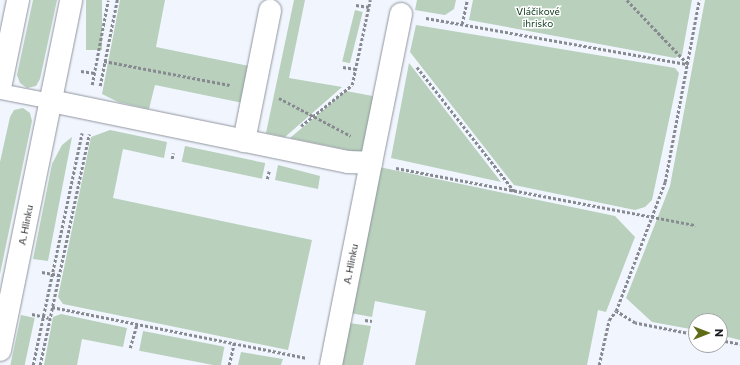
<!DOCTYPE html>
<html>
<head>
<meta charset="utf-8">
<style>
  body { margin:0 }
  #map { position:relative; width:740px; height:365px; overflow:hidden; background:#f1f5fe; font-family:Commissioner,sans-serif }
  div>[style] { position:absolute }
  .green>* { inset:0; background:#b8d0bc; transform-origin:0 0 }
  .path>* { height:2.5px; margin-top:-1.25px; transform-origin:0; background:repeating-linear-gradient(90deg,#878a90 0 3px,transparent 0 5px) }
  .roads { filter:drop-shadow(0 0 1px #90959e) drop-shadow(0 0 1px #90959e) }
  .service>* { height:15px; margin:-7.5px; padding:0 7.5px; transform-origin:7.5px; border-radius:7.5px; background:#fff }
  .minor>* { height:22px; margin:-11px; padding:0 11px; transform-origin:11px; border-radius:11px; background:#fff }
  span { translate:-50% -50%; white-space:nowrap; text-align:center; line-height:1.15; -webkit-text-stroke:3px #fff; paint-order:stroke }
  .park-label { font-size:10px; color:#093619 }
  .street-label { font-size:10px; color:#1b1d21 }
  .north { position:absolute; left:688px; top:313px; width:40px; height:40px; box-sizing:border-box; background:#fff; border:1px solid #a4a5a6; border-radius:50%; rotate:90deg; font-size:11px; font-weight:700; line-height:16px; text-align:center; color:#1b1d21 }
  .north::after { content:''; display:block; margin:auto; width:14px; height:18px; background:#606d16; clip-path:polygon(50% 0,100% 100%,50% 72%,0 100%) }
</style>
</head>
<body>
<div id="map">
  <div class="green">
    <i style="clip-path:polygon(33px 0,57px 0,40px 79px,36px 86px,27px 88px,20px 83px,17px 75px)"></i>
    <i style="left:86px;top:0;width:16px;height:50px"></i>
    <i style="clip-path:polygon(120px 0,165px 0,156px 47px,249px 66px,243px 103px,155px 85px,149px 109px,118px 102px,102px 94px)"></i>
    <i style="clip-path:polygon(294px 0,305px 0,289px 78px,342px 87px,285px 137px,266px 133px)"></i>
    <i style="clip-path:polygon(417px 0,456px 0,454px 9px,445px 15px,415px 10px)"></i>
    <i style="clip-path:polygon(473px 0,692px 0,682px 55px,675px 58px,469px 20px)"></i>
    <i style="clip-path:polygon(705px 0,740px 0,740px 340px,720px 335px,720px 321px,696px 321px,696px 330px,652px 322px,626px 298px,670px 186px)"></i>
    <i style="left:355px;top:10px;width:8px;height:53px;rotate:14deg"></i>
    <i style="clip-path:polygon(416px 25px,675px 68px,679px 73px,652px 200px,645px 207px,635px 210px,514px 185px,410px 52px)"></i>
    <i style="clip-path:polygon(409px 63px,501px 182px,391px 158px)"></i>
    <i style="clip-path:polygon(346px 91px,378px 97px,367px 154px,290px 138px)"></i>
    <i style="clip-path:polygon(23px 108px,30px 113px,32px 121px,0 274px,0 162px,10px 117px,14px 110px)"></i>
    <i style="clip-path:polygon(110px 130px,167px 142px,164px 158px,123px 149px,113px 198px,312px 240px,288px 350px,63px 304px,58px 297px,91px 137px)"></i>
    <i style="clip-path:polygon(72px 137px,48px 261px,33px 259px,52px 164px,62px 145px)"></i>
    <i style="left:185px;top:146px;width:82px;height:16px;rotate:12deg"></i>
    <i style="clip-path:polygon(278px 165px,320px 176px,318px 189px,275px 180px)"></i>
    <i style="clip-path:polygon(379px 167px,615px 216px,635px 237px,606px 312px,598px 310px,587px 365px,415px 365px,426px 311px,375px 301px,372px 317px,350px 313px)"></i>
    <i style="clip-path:polygon(61px 314px,127px 328px,123px 347px,82px 339px,77px 365px,44px 365px,53px 317px)"></i>
    <i style="left:21px;top:315px;width:14px;height:51px;rotate:12deg"></i>
    <i style="clip-path:polygon(349px 323px,371px 326px,363px 365px,341px 365px)"></i>
    <i style="left:143px;top:331px;width:83px;height:20px;rotate:11deg"></i>
    <i style="clip-path:polygon(241px 352px,283px 359px,281px 365px,238px 365px)"></i>
  </div>
  <div class="path">
    <i style="left:627px;top:0;width:88px;rotate:46.4deg"></i>
    <i style="left:356px;top:5px;width:13px;rotate:9deg"></i>
    <i style="left:426px;top:18px;width:266px;rotate:10deg"></i>
    <i style="left:462px;top:24px;width:25px;rotate:-78deg"></i>
    <i style="left:104px;top:61px;width:128px;rotate:10.8deg"></i>
    <i style="left:343px;top:67px;width:13px;rotate:9deg"></i>
    <i style="left:417px;top:67px;width:159px;rotate:51.9deg"></i>
    <i style="left:81px;top:71px;width:14px;rotate:8deg"></i>
    <i style="left:92px;top:85px;width:86px;rotate:-79.3deg"></i>
    <i style="left:100px;top:86px;width:88px;rotate:-78.8deg"></i>
    <i style="left:279px;top:98px;width:81px;rotate:27.8deg"></i>
    <i style="left:301px;top:126px;width:65px;rotate:-38.8deg"></i>
    <i style="left:352px;top:85px;width:87px;rotate:-78deg"></i>
    <i style="left:172px;top:159px;width:6px;rotate:-81deg"></i>
    <i style="left:396px;top:168px;width:305px;rotate:10.8deg"></i>
    <i style="left:267px;top:179px;width:8px;rotate:-76deg"></i>
    <i style="left:42px;top:272px;width:17px;rotate:10deg"></i>
    <i style="left:52px;top:307px;width:260px;rotate:11.3deg"></i>
    <i style="left:32px;top:314px;width:17px;rotate:13deg"></i>
    <i style="left:365px;top:320px;width:7px;rotate:8deg"></i>
    <i style="left:696px;top:335px;width:62px;rotate:-168.9deg"></i>
    <i style="left:635px;top:323px;width:22px;rotate:-148deg"></i>
    <i style="left:616px;top:311px;width:138px;rotate:-69.2deg"></i>
    <i style="left:665px;top:182px;width:185px;rotate:-79.4deg"></i>
    <i style="left:720px;top:340px;width:20px;rotate:11deg"></i>
    <i style="left:130px;top:348px;width:25px;rotate:-74deg"></i>
    <i style="left:33px;top:365px;width:237px;rotate:-78.1deg"></i>
    <i style="left:40px;top:365px;width:236px;rotate:-78deg"></i>
    <i style="left:229px;top:365px;width:22px;rotate:-77deg"></i>
    <i style="left:599px;top:365px;width:46px;rotate:-77.5deg"></i>
    <i style="left:609px;top:320px;width:11px;rotate:-52deg"></i>
  </div>
  <div class="roads">
    <div class="service">
      <i style="left:0;top:91px;width:52px;rotate:11.1deg"></i>
    </div>
    <div class="minor">
      <i style="left:0;top:88px;width:90px;rotate:-78.4deg"></i>
      <i style="left:51px;top:101px;width:303px;rotate:11.6deg"></i>
      <i style="left:348px;top:162px;width:23px;rotate:2deg"></i>
      <i style="left:371px;top:163px;width:206px;rotate:101.2deg"></i>
      <i style="left:244px;top:141px;width:133px;rotate:-78.7deg"></i>
      <i style="left:371px;top:163px;width:152px;rotate:-78.6deg"></i>
      <i style="left:0;top:350px;width:357px;rotate:-78.5deg"></i>
    </div>
  </div>
  <div class="park-label">
    <span style="left:538px;top:17px">Vláčikové<br>ihrisko</span>
  </div>
  <div class="street-label">
    <span style="left:26px;top:225px;rotate:-79deg">A. Hlinku</span>
    <span style="left:351px;top:264px;rotate:-79deg">A. Hlinku</span>
  </div>
  <div class="north">N</div>
</div>
</body>
</html>
